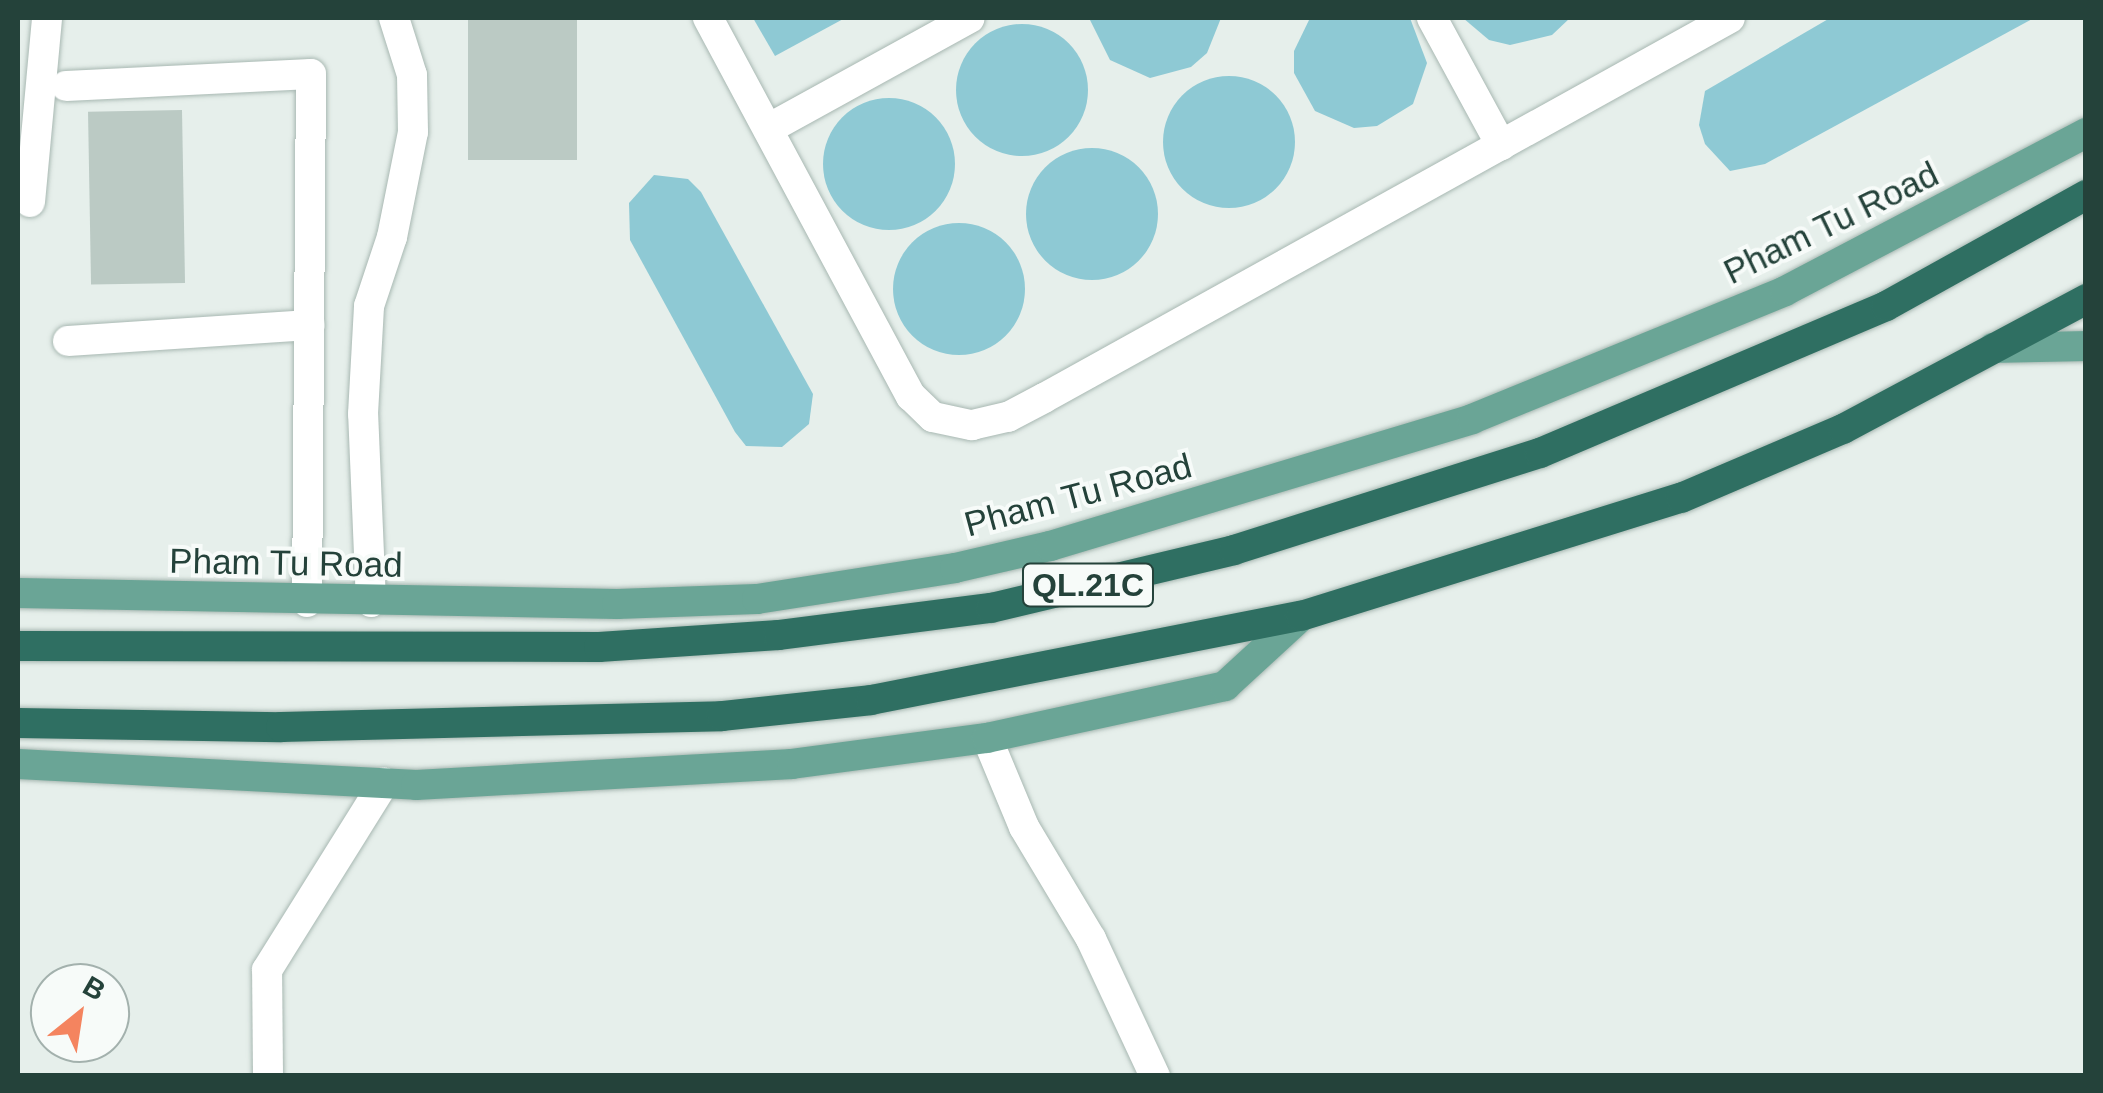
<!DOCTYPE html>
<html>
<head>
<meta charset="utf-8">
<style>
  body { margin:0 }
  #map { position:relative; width:2103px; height:1093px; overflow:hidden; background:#e6efeb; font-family:Helvetica,sans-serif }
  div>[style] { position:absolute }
  .water>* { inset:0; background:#8ec9d4 }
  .round { border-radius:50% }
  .building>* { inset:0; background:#bbcac4; transform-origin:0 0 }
  .roads { filter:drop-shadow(0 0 2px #a8b8b2) drop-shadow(0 0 2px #a8b8b2) }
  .minor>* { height:30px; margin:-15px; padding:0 15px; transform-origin:15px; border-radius:15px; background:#fff }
  .major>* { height:30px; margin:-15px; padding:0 15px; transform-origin:15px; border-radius:15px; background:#6aa596 }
  .highway>* { height:30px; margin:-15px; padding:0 15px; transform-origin:15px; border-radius:15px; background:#2f6f62 }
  span { translate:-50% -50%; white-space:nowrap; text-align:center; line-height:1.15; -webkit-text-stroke:8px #f7fbf9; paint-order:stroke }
  .shield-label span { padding:2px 8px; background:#f7fbf9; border:2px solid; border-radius:8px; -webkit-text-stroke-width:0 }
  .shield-label { font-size:32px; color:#24423a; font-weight:700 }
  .street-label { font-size:35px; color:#24423a }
  .frame { position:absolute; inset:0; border:20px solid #24423a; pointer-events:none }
  .north { position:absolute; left:30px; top:963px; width:100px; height:100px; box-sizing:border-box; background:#f7fbf9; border:2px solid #a3b1ad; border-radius:50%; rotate:30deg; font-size:28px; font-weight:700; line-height:40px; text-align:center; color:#24423a }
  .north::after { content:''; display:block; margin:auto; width:35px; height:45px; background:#f4845f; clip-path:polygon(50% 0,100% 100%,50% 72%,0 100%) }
</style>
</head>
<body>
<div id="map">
  <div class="water">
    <i style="clip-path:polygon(753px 18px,845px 18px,775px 56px)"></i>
    <i style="clip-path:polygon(1089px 18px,1221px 18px,1207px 53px,1191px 67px,1150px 78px,1110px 60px)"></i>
    <i style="clip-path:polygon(1310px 18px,1410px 18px,1427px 63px,1413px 104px,1377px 126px,1354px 128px,1315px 111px,1294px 73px,1294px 51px)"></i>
    <i style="clip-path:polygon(1463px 18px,1570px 18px,1552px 35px,1510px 45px,1489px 40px)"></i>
    <i style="clip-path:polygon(1830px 18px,2034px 18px,1765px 164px,1730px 171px,1705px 144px,1699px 125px,1705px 91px)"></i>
    <i class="round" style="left:956px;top:24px;width:132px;height:132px"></i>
    <i class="round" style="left:1163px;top:76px;width:132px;height:132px"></i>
    <i class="round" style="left:823px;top:98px;width:132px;height:132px"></i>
    <i class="round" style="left:1026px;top:148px;width:132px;height:132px"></i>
    <i style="clip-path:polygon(654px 175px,688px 179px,701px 192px,813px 394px,809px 424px,782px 447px,746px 446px,735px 432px,630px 240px,629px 203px)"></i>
    <i class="round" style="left:893px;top:223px;width:132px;height:132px"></i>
  </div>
  <div class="building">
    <i style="left:468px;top:18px;width:109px;height:142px"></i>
    <i style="left:182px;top:110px;width:173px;height:94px;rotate:89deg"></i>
  </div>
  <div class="roads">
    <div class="minor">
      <i style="left:708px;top:18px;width:429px;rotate:61.8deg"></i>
      <i style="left:911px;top:396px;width:30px;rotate:44deg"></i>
      <i style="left:933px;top:417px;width:40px;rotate:12deg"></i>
      <i style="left:972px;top:425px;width:37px;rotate:-13deg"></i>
      <i style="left:1008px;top:417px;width:41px;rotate:-27.8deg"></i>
      <i style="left:1044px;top:398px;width:784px;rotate:-28.98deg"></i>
      <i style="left:1432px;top:18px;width:145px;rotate:61.5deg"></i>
      <i style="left:66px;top:86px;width:245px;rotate:-2.8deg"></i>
      <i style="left:311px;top:74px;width:528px;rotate:90.43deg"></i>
      <i style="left:768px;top:129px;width:230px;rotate:-28.8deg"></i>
      <i style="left:30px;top:202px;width:185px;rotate:-84.7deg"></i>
      <i style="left:68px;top:341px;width:242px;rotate:-3.8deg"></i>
      <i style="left:371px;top:602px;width:188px;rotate:-92.4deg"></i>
      <i style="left:363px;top:414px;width:108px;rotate:-86.8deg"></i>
      <i style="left:369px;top:306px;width:73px;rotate:-71.6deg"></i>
      <i style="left:392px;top:237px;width:107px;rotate:-78.7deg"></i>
      <i style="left:413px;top:132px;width:57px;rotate:-91deg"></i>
      <i style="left:412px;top:75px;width:60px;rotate:-107.5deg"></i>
      <i style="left:987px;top:738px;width:96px;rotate:67.4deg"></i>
      <i style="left:1024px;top:827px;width:131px;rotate:59.1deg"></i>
      <i style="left:1091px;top:939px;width:151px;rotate:65deg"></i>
      <i style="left:268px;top:1076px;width:106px;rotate:-90.5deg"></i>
      <i style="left:267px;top:970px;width:221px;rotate:-58deg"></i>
    </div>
    <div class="major">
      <i style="left:1993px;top:348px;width:93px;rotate:-1.2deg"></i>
      <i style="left:18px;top:593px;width:599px;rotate:1.05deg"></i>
      <i style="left:617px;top:604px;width:140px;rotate:-2deg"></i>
      <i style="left:757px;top:599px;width:200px;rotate:-8.9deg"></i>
      <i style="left:955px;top:568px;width:98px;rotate:-13deg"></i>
      <i style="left:1050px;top:546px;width:441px;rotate:-16.7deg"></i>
      <i style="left:1472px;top:419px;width:338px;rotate:-22.2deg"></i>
      <i style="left:1785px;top:291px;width:340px;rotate:-27.7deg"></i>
      <i style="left:18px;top:764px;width:399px;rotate:3deg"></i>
      <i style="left:416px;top:785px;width:377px;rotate:-3.2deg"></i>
      <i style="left:792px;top:764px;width:197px;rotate:-7.6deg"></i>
      <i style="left:987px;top:738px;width:244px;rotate:-12.3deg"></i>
      <i style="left:1225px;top:686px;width:103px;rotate:-42.6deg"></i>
    </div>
    <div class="highway">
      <i style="left:18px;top:646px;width:581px;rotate:0.1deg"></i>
      <i style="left:599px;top:647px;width:180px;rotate:-3.8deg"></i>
      <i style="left:779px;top:635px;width:214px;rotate:-7.3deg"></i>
      <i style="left:991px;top:608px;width:250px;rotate:-13.4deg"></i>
      <i style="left:1234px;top:550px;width:321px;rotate:-17.6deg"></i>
      <i style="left:1540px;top:453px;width:376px;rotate:-23deg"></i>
      <i style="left:1886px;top:306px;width:229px;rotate:-29deg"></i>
      <i style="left:18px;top:723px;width:263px;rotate:0.9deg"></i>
      <i style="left:281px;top:727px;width:441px;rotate:-1.4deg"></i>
      <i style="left:722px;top:716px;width:150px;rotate:-6.1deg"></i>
      <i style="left:871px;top:700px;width:438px;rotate:-11.1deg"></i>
      <i style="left:1301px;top:616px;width:398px;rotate:-17.3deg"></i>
      <i style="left:1681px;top:498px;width:176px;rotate:-23.1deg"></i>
      <i style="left:1843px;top:429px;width:276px;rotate:-28.1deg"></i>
    </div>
  </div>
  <div class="shield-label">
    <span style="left:1088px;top:585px">QL.21C</span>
  </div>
  <div class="street-label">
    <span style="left:1831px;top:223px;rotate:-26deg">Pham Tu Road</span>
    <span style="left:1078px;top:495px;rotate:-15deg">Pham Tu Road</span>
    <span style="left:286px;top:563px;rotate:1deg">Pham Tu Road</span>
  </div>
  <div class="frame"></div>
  <div class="north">B</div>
</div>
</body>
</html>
